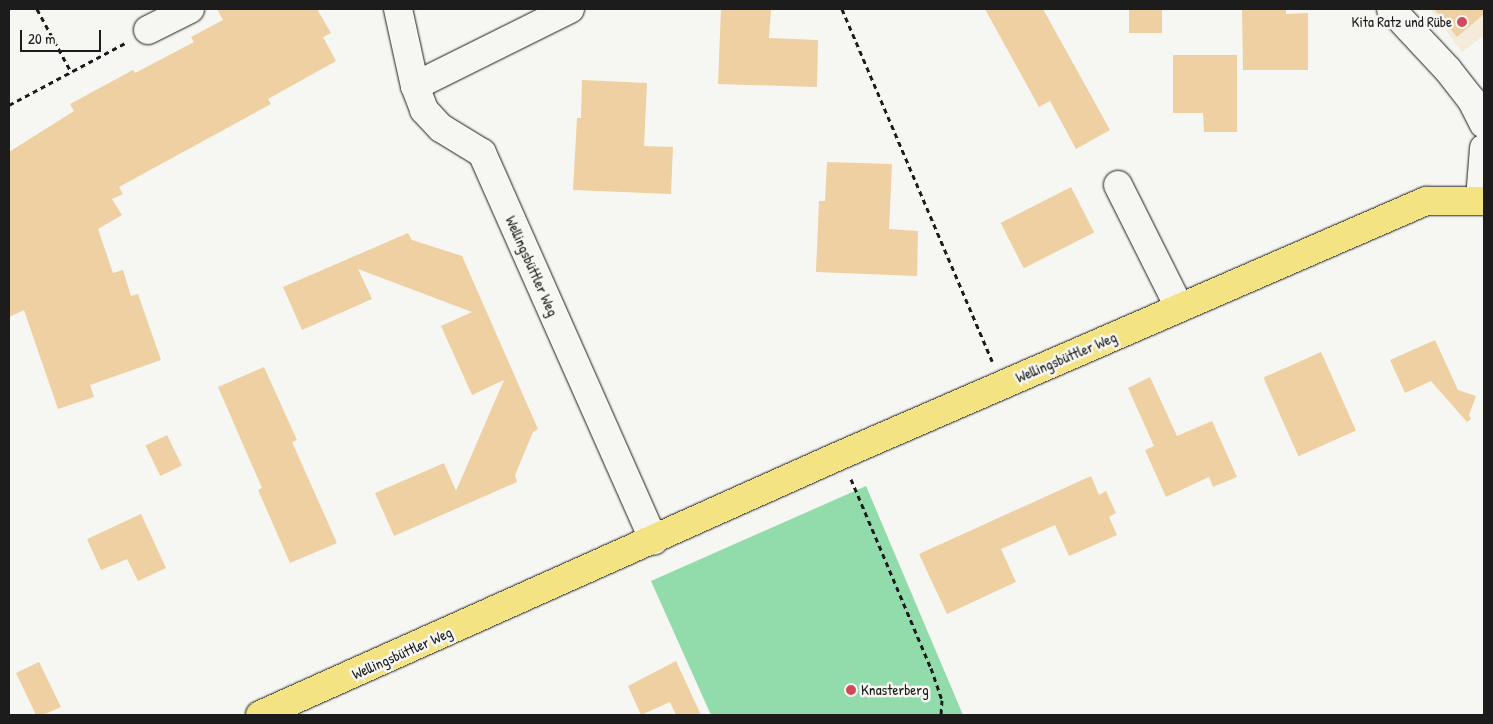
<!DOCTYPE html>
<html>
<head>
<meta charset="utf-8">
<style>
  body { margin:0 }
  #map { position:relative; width:1493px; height:724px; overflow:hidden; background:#f6f6f2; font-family:"Patrick Hand",sans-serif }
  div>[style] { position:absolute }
  .built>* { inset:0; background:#f4ebda }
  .green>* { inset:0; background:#92dbab }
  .building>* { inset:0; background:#efd0a2; transform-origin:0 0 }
  .path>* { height:3px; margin-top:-1.5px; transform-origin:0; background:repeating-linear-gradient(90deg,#1c1c1c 0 5px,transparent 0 9px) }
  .roads { filter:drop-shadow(0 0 1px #1c1c1c) drop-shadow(0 0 1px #1c1c1c) }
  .minor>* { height:28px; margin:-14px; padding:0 14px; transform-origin:14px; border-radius:14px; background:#f6f6f2 }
  .major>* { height:28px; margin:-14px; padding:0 14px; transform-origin:14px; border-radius:14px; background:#f4e382 }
  .dots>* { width:14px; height:14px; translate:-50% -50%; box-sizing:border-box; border:2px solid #f6f6f2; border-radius:50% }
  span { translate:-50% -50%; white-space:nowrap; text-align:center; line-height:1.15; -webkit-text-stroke:5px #f6f6f2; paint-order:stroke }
  .poi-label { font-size:15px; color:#1c1c1c }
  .right { translate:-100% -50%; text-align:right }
  .left { translate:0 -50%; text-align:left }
  .street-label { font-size:15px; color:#1c1c1c }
  .frame { position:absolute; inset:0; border:10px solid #1c1c1c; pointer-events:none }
  .scale { position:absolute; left:20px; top:30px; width:81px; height:22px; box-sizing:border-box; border:2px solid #1c1c1c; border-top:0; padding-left:6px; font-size:15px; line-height:18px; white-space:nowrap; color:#1c1c1c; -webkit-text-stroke:4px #f6f6f2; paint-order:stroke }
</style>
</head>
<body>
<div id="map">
  <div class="built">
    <i style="clip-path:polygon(1430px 9px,1484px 9px,1484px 35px,1462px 52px)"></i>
  </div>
  <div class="green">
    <i style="clip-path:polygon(866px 486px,963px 715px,711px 715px,651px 581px)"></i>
  </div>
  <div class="building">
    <i style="clip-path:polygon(217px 9px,317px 9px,331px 33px,323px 37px,336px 61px,268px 99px,271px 104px,119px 187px,123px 194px,112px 199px,122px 215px,98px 229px,113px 273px,123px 270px,131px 296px,138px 294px,161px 360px,90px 385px,94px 397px,58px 409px,24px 310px,9px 317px,9px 152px,74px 111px,70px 104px,133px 70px,135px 73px,194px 42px,191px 37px,223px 20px)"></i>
    <i style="clip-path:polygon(721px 9px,771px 9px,769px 38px,818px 40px,817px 87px,718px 84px)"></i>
    <i style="clip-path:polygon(985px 9px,1043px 9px,1110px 130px,1076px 149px,1050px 101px,1039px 107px)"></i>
    <i style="left:1129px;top:9px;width:33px;height:24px"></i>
    <i style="clip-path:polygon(1242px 9px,1286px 9px,1286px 14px,1308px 13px,1308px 70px,1243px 70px)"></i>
    <i style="clip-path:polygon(1434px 9px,1484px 9px,1484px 14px,1457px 37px)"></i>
    <i style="clip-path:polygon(1173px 55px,1237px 55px,1237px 132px,1204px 132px,1203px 113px,1173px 113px)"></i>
    <i style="clip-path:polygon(582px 80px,647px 83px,644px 146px,673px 147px,671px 194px,573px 190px,577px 118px,581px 118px)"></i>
    <i style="clip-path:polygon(827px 162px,892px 164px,889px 229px,918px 231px,917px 276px,816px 272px,819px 201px,825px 201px)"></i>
    <i style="left:1071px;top:187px;width:51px;height:79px;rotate:63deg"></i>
    <i style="clip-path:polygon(408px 233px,412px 240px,462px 256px,538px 429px,533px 432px,515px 475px,517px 482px,394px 536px,375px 493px,444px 463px,456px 491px,504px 380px,472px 395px,441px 326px,472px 312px,358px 269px,372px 299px,302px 330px,283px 287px)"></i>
    <i style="clip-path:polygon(1435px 340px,1458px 390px,1476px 396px,1469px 415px,1471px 419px,1467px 422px,1431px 381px,1405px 393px,1390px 360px)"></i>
    <i style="left:1321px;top:352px;width:86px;height:63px;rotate:66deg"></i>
    <i style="clip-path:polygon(264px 367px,297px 440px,292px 442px,337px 543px,290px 563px,258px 490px,262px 488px,218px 387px)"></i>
    <i style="clip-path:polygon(1150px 377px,1177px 436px,1212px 421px,1237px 477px,1213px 487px,1209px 477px,1166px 497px,1145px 450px,1154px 446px,1128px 388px)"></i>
    <i style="left:167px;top:435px;width:34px;height:24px;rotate:64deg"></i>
    <i style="clip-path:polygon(1091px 476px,1099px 495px,1106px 491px,1116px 513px,1109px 517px,1117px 535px,1069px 556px,1055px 525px,1001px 549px,1016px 582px,947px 614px,919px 554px)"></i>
    <i style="clip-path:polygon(141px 514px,166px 568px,138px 581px,127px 559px,101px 570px,87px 539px)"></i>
    <i style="clip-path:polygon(676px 661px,701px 715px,676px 715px,670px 702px,641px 715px,628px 686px)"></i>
    <i style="clip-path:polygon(39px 662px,61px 707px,43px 715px,36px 715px,16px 673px)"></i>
  </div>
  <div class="path">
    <i style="left:37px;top:9px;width:72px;rotate:61.6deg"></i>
    <i style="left:842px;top:9px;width:383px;rotate:66.9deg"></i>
    <i style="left:9px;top:105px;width:132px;rotate:-28.1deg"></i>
    <i style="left:851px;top:479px;width:205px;rotate:67.1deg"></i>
    <i style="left:931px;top:668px;width:34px;rotate:71deg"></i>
    <i style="left:942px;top:700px;width:15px;rotate:94deg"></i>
  </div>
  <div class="roads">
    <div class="minor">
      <i style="left:398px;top:9px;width:79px;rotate:77.6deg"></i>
      <i style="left:415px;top:86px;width:26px;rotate:69deg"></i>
      <i style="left:424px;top:110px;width:25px;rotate:47deg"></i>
      <i style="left:441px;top:128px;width:48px;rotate:31.4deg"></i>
      <i style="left:482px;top:153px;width:424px;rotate:66.1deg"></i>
      <i style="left:1391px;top:9px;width:83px;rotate:46.9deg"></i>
      <i style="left:1448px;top:70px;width:37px;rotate:52deg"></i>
      <i style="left:1471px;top:99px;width:28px;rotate:63deg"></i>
      <i style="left:148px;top:30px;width:47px;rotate:-26.6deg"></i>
      <i style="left:415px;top:86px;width:173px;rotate:-26.4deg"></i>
      <i style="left:1118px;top:185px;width:136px;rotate:63.4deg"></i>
      <i style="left:1480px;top:199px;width:51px;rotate:-85.5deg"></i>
    </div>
    <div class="major">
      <i style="left:260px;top:715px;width:637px;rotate:-24.11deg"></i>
      <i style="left:841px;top:455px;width:638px;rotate:-23.47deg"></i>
      <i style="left:1426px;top:201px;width:58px"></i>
    </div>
  </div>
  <div class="dots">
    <i style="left:1462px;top:22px;background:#d1495b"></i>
    <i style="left:851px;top:690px;background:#d1495b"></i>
  </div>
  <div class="poi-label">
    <span class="right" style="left:1452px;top:22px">Kita Ratz und Rübe</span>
    <span class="left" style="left:861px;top:690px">Knasterberg</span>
  </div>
  <div class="street-label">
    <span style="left:532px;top:266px;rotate:66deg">Wellingsbüttler Weg</span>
    <span style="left:1066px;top:357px;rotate:-23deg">Wellingsbüttler Weg</span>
    <span style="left:402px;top:653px;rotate:-24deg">Wellingsbüttler Weg</span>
  </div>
  <div class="frame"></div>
  <div class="scale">20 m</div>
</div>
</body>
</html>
